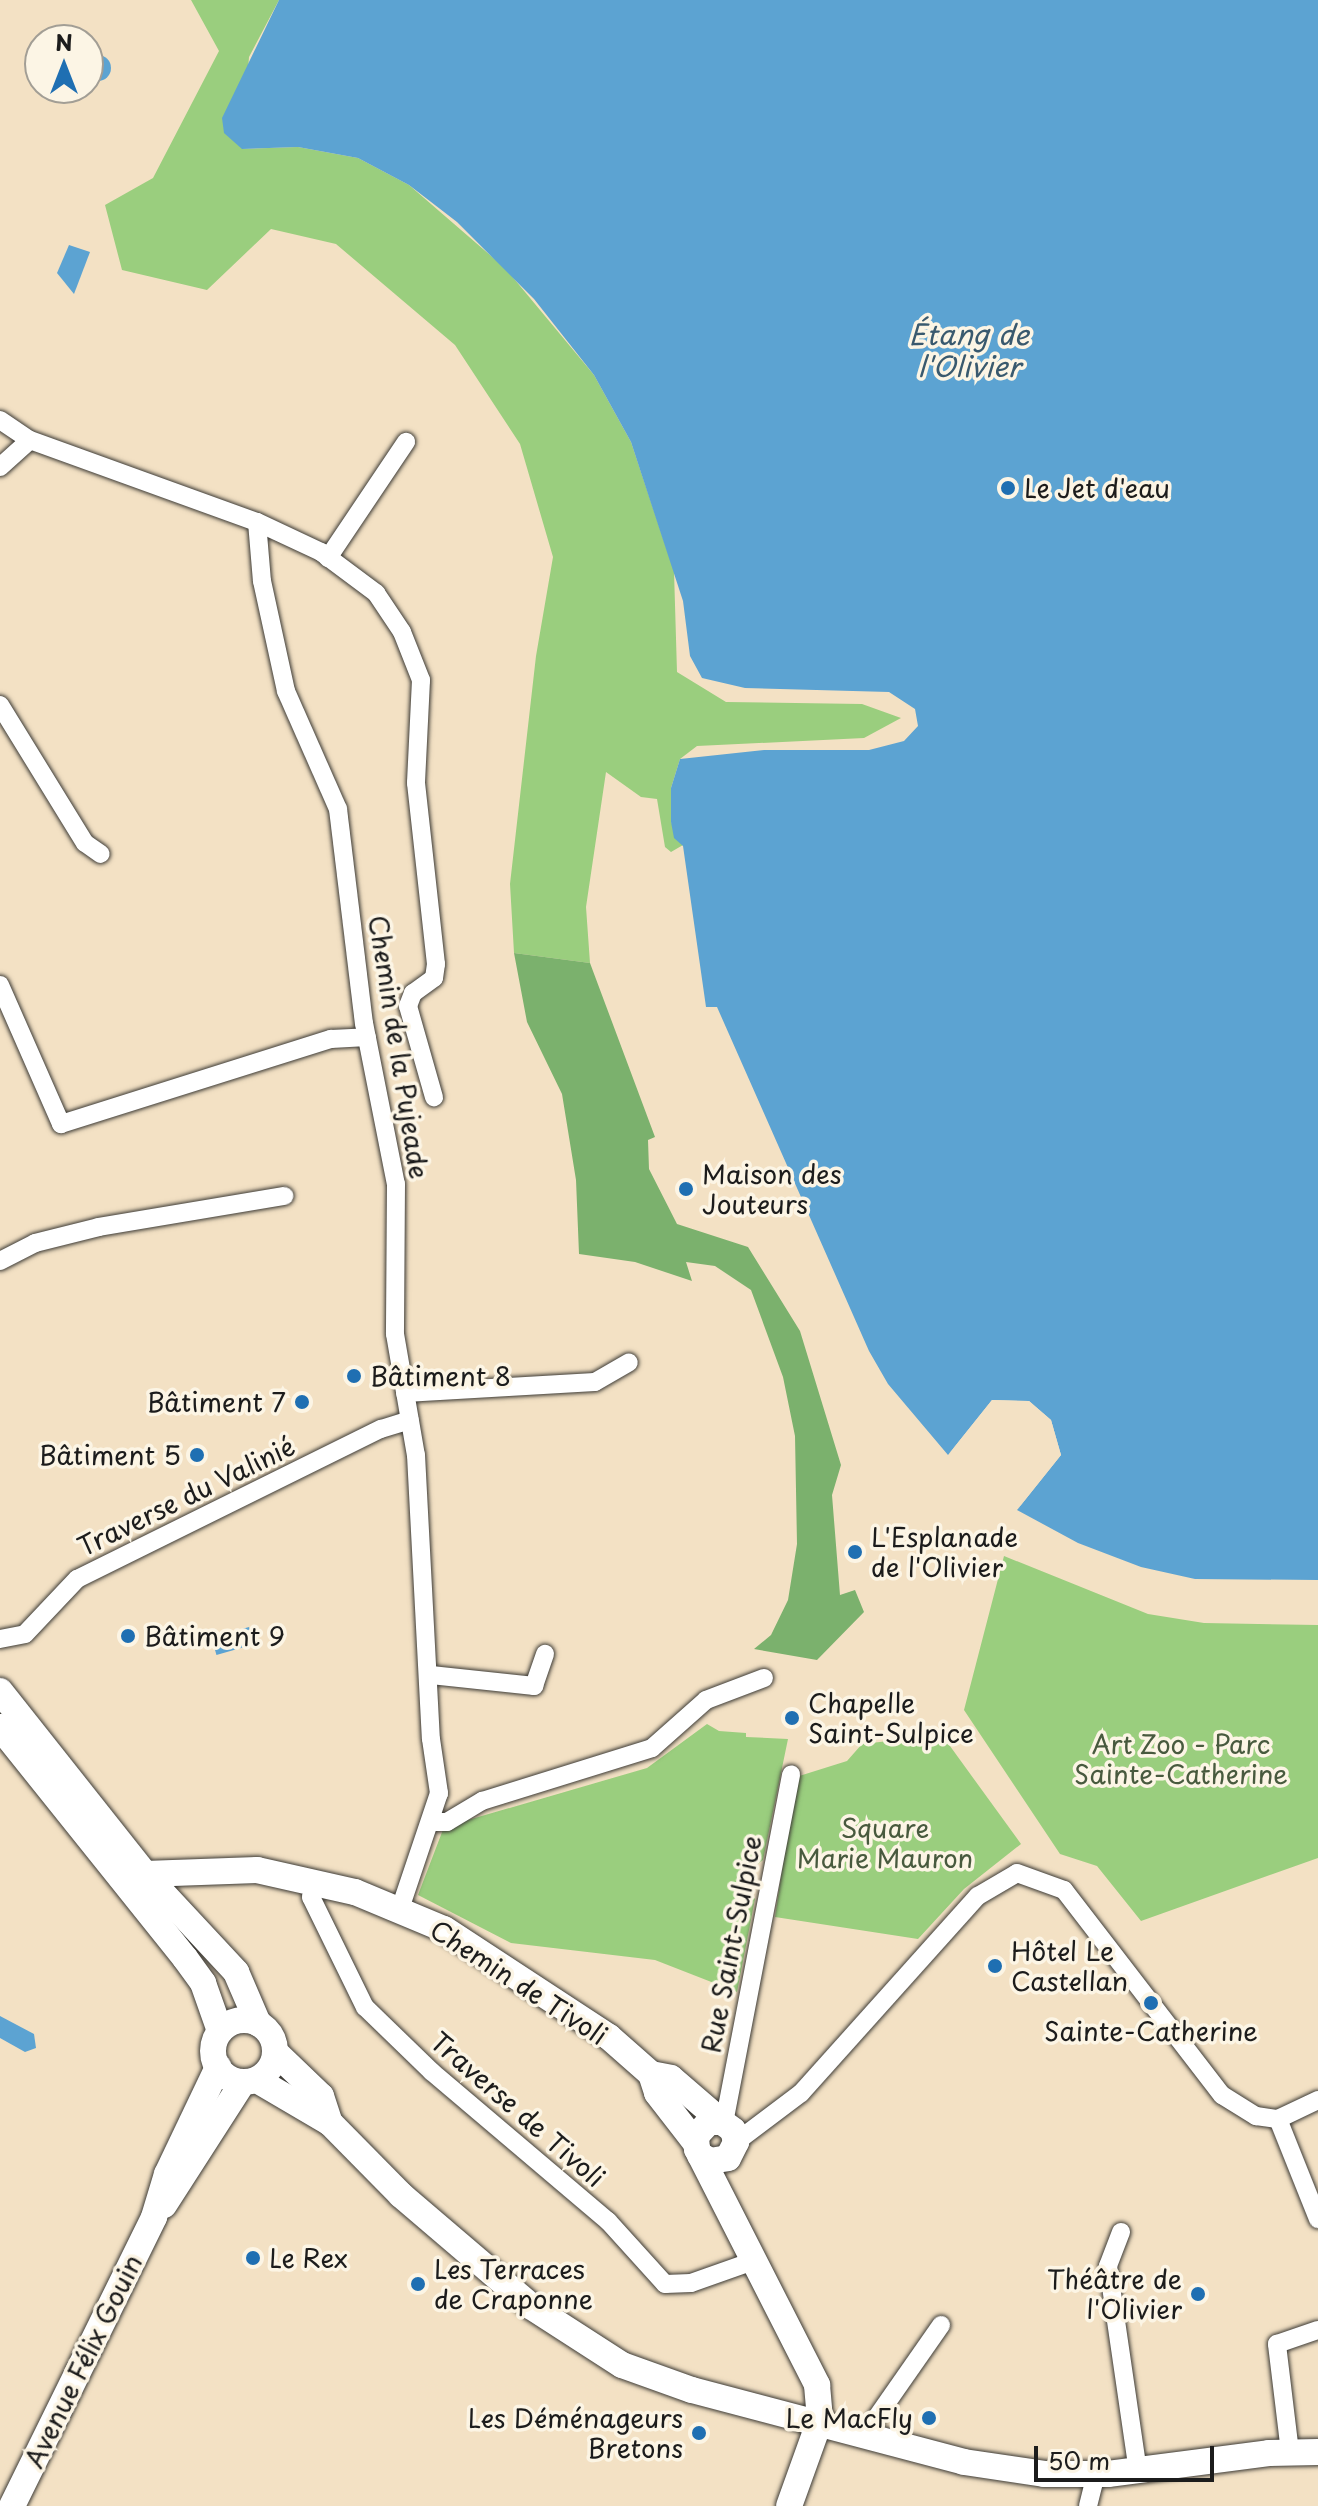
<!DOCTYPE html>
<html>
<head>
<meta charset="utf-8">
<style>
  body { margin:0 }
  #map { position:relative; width:1318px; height:2506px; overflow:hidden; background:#f3e1c4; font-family:"Playpen Sans",sans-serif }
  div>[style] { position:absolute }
  .green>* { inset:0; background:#9ace7e }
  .forest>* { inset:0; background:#7bb16d }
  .water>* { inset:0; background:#5ca3d2; transform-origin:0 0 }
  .round { border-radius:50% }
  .pier>* { inset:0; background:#f3e1c4 }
  .roads { filter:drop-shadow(0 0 2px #3c3a35) drop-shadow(0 0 2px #3c3a35) }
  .street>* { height:18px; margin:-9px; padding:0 9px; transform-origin:9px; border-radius:9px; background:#fff }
  .secondary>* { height:26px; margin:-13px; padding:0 13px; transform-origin:13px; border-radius:13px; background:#fff }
  .secondary>.ring { margin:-13px; padding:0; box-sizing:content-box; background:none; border:26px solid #fff; border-radius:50% }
  .dots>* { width:22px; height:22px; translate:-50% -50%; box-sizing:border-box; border:4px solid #fcf5e5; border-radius:50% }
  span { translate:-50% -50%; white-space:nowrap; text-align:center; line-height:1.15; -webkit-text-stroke:7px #fcf5e5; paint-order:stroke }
  .poi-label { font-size:26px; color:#1c1c1c }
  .left { translate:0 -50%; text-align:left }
  .right { translate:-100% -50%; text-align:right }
  .street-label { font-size:26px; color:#1c1c1c }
  .park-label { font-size:26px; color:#485a3e }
  .water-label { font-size:28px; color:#39596e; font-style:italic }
  .north { position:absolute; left:24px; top:24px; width:80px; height:80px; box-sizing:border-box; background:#fcf5e5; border:2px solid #a29e95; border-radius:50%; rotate:0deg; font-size:22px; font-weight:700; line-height:32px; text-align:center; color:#1c1c1c }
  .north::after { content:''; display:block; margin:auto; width:28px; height:36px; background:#1f6fb2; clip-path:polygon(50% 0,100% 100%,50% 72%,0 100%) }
  .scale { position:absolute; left:1034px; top:2446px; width:180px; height:36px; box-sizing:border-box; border:4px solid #1c1c1c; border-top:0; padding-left:10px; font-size:24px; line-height:28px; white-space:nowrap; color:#1c1c1c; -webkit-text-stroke:6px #fcf5e5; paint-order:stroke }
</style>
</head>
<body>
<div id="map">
  <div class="green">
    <i style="clip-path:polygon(191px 0,279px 0,249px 57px,242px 149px,298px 147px,358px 158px,409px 185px,505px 268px,594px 375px,631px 442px,674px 571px,677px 672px,726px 702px,862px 704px,901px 718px,864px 738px,697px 746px,680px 759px,671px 788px,671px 822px,683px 845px,671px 852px,665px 847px,657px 799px,641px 797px,606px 772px,586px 907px,590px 963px,514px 953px,510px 884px,536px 656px,553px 557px,520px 444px,455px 345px,336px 244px,271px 229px,207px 290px,122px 270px,105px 205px,153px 178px,219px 51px)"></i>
    <i style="clip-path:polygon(1004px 1556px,1148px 1614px,1204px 1623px,1318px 1625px,1318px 1858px,1141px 1921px,1097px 1866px,1060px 1854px,964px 1710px)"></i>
    <i style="clip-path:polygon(707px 1724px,719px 1731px,746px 1733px,746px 1737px,788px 1739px,763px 1860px,747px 1872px,745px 1886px,755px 1899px,737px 1992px,655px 1960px,511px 1943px,418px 1895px,444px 1827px,647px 1768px)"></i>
    <i style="clip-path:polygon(942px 1735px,1021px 1844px,964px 1889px,918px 1939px,775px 1917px,796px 1777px,847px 1761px,862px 1744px)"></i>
  </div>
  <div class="forest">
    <i style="clip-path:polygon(514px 953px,590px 963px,655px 1137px,648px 1140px,649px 1169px,677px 1224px,748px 1247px,800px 1331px,841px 1465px,832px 1495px,840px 1595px,855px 1590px,864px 1612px,817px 1660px,754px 1649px,771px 1635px,788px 1600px,797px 1544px,795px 1436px,783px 1377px,751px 1290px,715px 1266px,686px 1262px,692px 1281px,635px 1262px,579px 1254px,576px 1180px,562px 1094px,527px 1022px)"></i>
  </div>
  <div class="water">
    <i style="clip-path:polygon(279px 0,1318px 0,1318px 1580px,1195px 1579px,1141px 1567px,1078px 1543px,1017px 1510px,1061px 1455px,1051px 1420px,1029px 1401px,992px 1400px,948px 1455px,888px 1384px,869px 1351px,717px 1007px,706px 1007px,683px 846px,674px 838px,671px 822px,671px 788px,680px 759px,764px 750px,869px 750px,904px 741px,918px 726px,915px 709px,889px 692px,745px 688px,702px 678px,690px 656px,683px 601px,631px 442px,594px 375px,534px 299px,457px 222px,409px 185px,358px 158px,298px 147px,242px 149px,224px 133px,222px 118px)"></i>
    <i class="round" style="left:85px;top:55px;width:26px;height:26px"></i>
    <i style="clip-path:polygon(69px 245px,90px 252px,74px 294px,57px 273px)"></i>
    <i style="left:249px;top:1627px;width:18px;height:39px;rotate:74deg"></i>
    <i style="clip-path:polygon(0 2016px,34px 2034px,36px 2048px,25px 2052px,0 2038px)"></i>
  </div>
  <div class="pier">
    <i style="clip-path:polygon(992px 1400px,1029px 1401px,1051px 1420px,1061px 1455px,1017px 1510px,1056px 1454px,1048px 1422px,1028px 1405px,994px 1404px,948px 1455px)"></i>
  </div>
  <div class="roads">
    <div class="street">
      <i style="left:0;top:420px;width:36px;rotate:34deg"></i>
      <i style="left:30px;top:440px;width:241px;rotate:19.9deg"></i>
      <i style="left:257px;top:522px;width:71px;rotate:25.1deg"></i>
      <i style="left:321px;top:552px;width:69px;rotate:36.7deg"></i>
      <i style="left:376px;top:593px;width:47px;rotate:56.3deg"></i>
      <i style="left:402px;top:632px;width:52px;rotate:68.4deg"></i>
      <i style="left:421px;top:680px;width:103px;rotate:92.8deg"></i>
      <i style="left:416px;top:783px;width:182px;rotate:83.7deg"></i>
      <i style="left:436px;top:964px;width:14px;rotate:98deg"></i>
      <i style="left:434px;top:978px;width:26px;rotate:144deg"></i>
      <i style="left:413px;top:993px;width:14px;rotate:111deg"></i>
      <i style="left:408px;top:1006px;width:95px;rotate:74.1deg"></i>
      <i style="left:0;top:467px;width:40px;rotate:-42deg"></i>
      <i style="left:257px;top:522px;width:59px;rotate:85.2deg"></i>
      <i style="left:262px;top:581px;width:113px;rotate:77.7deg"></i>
      <i style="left:286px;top:691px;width:129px;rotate:66.2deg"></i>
      <i style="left:338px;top:809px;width:216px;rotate:83.1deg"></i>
      <i style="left:364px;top:1023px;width:164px;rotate:78.8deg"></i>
      <i style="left:396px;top:1184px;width:150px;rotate:90.4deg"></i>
      <i style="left:395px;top:1334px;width:123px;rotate:80.2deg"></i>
      <i style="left:416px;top:1455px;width:284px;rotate:87deg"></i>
      <i style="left:431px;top:1739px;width:55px;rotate:81.6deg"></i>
      <i style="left:439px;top:1793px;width:122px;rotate:108.6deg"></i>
      <i style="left:328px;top:558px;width:140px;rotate:-56.1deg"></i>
      <i style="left:0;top:705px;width:162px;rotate:58.4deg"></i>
      <i style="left:85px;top:843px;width:19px;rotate:35deg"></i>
      <i style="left:0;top:985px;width:152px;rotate:66.3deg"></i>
      <i style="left:61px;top:1124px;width:283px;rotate:-17.5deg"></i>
      <i style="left:331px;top:1039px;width:36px;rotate:-3deg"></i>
      <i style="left:0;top:1261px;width:39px;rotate:-27deg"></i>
      <i style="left:35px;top:1243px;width:66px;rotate:-14deg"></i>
      <i style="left:99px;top:1227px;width:188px;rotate:-9.5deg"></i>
      <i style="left:405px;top:1393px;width:190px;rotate:-3.3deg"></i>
      <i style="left:595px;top:1382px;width:39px;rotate:-30deg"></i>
      <i style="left:0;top:1639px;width:25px;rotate:-11deg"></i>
      <i style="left:25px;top:1634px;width:76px;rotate:-46.6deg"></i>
      <i style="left:77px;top:1579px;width:339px;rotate:-26.3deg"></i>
      <i style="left:381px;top:1429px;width:30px;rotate:-17deg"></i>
      <i style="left:431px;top:1675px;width:104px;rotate:6.1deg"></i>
      <i style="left:534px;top:1686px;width:34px;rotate:-71deg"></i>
      <i style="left:433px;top:1822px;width:14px"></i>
      <i style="left:447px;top:1822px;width:41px;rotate:-31deg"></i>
      <i style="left:482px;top:1801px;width:178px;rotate:-17.3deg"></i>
      <i style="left:652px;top:1748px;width:72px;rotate:-41.6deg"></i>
      <i style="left:706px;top:1700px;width:62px;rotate:-20.8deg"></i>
      <i style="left:316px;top:1881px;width:17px;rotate:107deg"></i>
      <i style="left:311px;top:1897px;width:123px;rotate:63.9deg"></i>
      <i style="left:365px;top:2007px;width:93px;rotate:44.1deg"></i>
      <i style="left:432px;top:2072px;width:231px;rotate:40.3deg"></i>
      <i style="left:608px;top:2221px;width:85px;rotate:47.9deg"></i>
      <i style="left:665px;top:2284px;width:26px;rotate:-2deg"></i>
      <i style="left:691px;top:2283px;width:69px;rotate:-19.5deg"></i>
      <i style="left:1278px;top:2119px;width:108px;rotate:68.2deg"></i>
      <i style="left:724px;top:2123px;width:355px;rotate:-79.1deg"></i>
      <i style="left:736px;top:2142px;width:81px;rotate:-37deg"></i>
      <i style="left:801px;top:2093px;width:265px;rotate:-48.1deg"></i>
      <i style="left:978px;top:1896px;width:45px;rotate:-30.5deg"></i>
      <i style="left:1017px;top:1873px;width:50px;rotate:19.9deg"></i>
      <i style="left:1064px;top:1890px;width:259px;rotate:52.4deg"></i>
      <i style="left:1222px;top:2095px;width:40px;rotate:32deg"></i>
      <i style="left:1256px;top:2116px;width:22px;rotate:8deg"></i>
      <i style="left:1278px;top:2119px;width:44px;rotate:-25.4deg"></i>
      <i style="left:1121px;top:2232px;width:36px;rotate:111deg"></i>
      <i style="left:1108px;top:2266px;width:207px;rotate:81.7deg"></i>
      <i style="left:865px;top:2434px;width:133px;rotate:-55.1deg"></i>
      <i style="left:1290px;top:2452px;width:109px;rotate:-96.9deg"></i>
      <i style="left:1277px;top:2344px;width:43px;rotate:-18.9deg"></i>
      <i style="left:1088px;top:2506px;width:33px;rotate:-76deg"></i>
    </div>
    <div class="secondary">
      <i style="left:0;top:1691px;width:233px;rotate:51.6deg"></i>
      <i style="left:145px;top:1874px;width:134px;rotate:47.1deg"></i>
      <i style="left:236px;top:1972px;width:56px;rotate:66.7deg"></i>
      <i style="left:0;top:1727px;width:296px;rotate:51.3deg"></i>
      <i style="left:185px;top:1958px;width:31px;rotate:54deg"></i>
      <i style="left:203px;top:1983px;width:51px;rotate:70.5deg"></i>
      <i style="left:145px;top:1874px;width:112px;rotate:-2deg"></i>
      <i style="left:257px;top:1870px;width:100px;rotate:12.7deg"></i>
      <i style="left:355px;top:1892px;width:96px;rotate:22.6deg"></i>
      <i style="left:444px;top:1929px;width:197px;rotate:33.2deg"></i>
      <i style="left:609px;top:2037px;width:56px;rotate:41.4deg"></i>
      <i style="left:651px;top:2074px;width:20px;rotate:72deg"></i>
      <i style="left:657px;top:2093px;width:62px;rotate:52.2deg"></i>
      <i class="ring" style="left:213px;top:2020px;width:36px;height:36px"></i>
      <i style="left:276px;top:2053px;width:62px;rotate:43.7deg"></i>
      <i style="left:321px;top:2096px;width:28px;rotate:72deg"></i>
      <i style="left:651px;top:2074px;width:20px;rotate:11deg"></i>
      <i style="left:671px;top:2078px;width:67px;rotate:40.8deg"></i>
      <i style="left:257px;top:2080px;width:85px;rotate:30.5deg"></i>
      <i style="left:330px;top:2123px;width:101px;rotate:45.4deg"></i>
      <i style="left:401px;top:2195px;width:172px;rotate:40.5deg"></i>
      <i style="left:532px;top:2307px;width:107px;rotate:32.8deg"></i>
      <i style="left:622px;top:2365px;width:74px;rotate:19.7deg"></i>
      <i style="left:692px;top:2390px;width:281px;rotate:14.8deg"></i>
      <i style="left:964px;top:2462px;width:81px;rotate:8.5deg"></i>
      <i style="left:1044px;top:2474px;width:64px"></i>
      <i style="left:1108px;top:2474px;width:162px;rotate:-7.4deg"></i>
      <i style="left:1269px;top:2453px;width:49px;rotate:-1.2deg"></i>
      <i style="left:700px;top:2155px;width:12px;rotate:31deg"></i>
      <i style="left:710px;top:2161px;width:18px;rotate:-9deg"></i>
      <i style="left:728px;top:2158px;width:18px;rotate:-63deg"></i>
      <i style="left:736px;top:2142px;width:12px;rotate:-104deg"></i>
      <i style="left:733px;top:2130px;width:14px;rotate:-144deg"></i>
      <i style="left:722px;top:2122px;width:13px;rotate:180deg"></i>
      <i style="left:709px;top:2122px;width:19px;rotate:133deg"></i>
      <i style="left:696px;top:2136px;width:13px;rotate:86deg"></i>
      <i style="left:697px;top:2149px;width:265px;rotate:63deg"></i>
      <i style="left:817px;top:2385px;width:35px;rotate:85deg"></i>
      <i style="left:820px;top:2420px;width:91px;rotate:109.8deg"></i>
      <i style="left:164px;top:2205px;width:146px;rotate:-57.3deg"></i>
      <i style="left:12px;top:2506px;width:322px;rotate:-63.8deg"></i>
      <i style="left:154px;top:2217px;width:45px;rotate:-73.2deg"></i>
      <i style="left:167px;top:2174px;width:119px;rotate:-64.5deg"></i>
    </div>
  </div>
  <div class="dots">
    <i style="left:1008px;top:488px;background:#1f6fb2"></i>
    <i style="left:686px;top:1189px;background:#1f6fb2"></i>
    <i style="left:354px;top:1376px;background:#1f6fb2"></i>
    <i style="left:302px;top:1402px;background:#1f6fb2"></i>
    <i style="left:197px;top:1455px;background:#1f6fb2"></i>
    <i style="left:855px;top:1552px;background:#1f6fb2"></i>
    <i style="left:128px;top:1636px;background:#1f6fb2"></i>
    <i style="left:792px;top:1718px;background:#1f6fb2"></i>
    <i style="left:995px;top:1966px;background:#1f6fb2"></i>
    <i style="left:1151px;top:2003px;background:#1f6fb2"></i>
    <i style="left:253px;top:2258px;background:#1f6fb2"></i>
    <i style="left:418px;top:2284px;background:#1f6fb2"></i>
    <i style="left:1198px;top:2294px;background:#1f6fb2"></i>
    <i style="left:929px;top:2418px;background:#1f6fb2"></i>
    <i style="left:699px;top:2433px;background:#1f6fb2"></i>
  </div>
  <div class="poi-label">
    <span class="left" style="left:1024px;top:488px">Le Jet d'eau</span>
    <span class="left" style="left:702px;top:1189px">Maison des<br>Jouteurs</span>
    <span class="left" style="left:370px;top:1376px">Bâtiment 8</span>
    <span class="right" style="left:286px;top:1402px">Bâtiment 7</span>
    <span class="right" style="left:181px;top:1455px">Bâtiment 5</span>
    <span class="left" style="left:871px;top:1552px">L'Esplanade<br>de l'Olivier</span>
    <span class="left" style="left:144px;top:1636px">Bâtiment 9</span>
    <span class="left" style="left:808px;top:1718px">Chapelle<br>Saint-Sulpice</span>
    <span class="left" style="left:1011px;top:1966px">Hôtel Le<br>Castellan</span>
    <span style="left:1151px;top:2031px">Sainte-Catherine</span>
    <span class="left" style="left:269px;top:2258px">Le Rex</span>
    <span class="left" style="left:434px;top:2284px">Les Terraces<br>de Craponne</span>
    <span class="right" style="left:1182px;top:2294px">Théâtre de<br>l'Olivier</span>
    <span class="right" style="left:683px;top:2433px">Les Déménageurs<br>Bretons</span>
    <span class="right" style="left:913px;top:2418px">Le MacFly</span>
  </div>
  <div class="street-label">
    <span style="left:399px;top:1047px;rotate:81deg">Chemin de la Pujeade</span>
    <span style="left:186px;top:1496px;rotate:-26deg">Traverse du Valinié</span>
    <span style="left:731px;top:1944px;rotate:-79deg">Rue Saint-Sulpice</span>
    <span style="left:519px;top:1982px;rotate:33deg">Chemin de Tivoli</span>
    <span style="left:518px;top:2109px;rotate:41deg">Traverse de Tivoli</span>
    <span style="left:83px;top:2361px;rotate:-64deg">Avenue Félix Gouin</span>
  </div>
  <div class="park-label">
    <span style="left:1181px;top:1759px">Art Zoo - Parc<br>Sainte-Catherine</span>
    <span style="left:885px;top:1843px">Square<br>Marie Mauron</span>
  </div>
  <div class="water-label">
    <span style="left:969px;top:350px">Étang de<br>l'Olivier</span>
  </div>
  <div class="north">N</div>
  <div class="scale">50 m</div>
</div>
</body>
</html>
